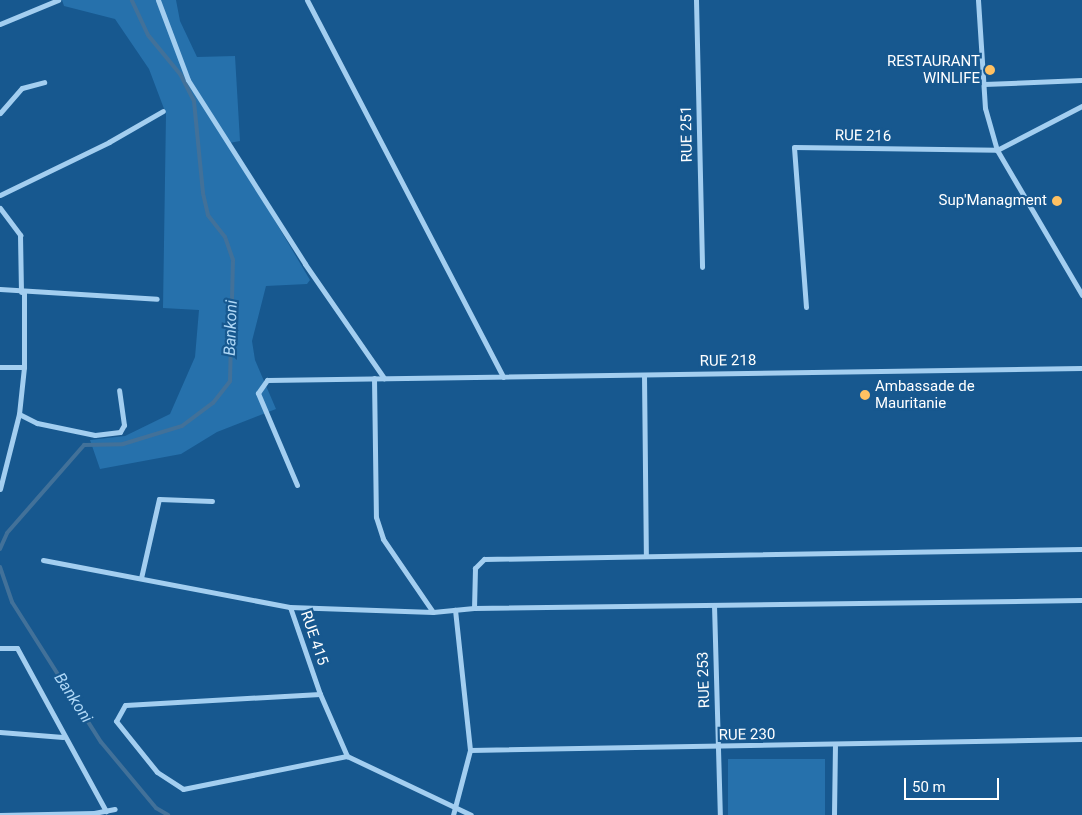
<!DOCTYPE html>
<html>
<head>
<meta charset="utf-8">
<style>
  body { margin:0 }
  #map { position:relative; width:1082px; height:815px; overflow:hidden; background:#17588f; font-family:Roboto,sans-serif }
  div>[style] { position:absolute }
  .green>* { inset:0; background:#2671ac; transform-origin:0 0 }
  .stream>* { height:4px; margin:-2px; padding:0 2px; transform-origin:2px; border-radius:2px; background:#427199 }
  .street>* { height:5px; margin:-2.5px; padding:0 2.5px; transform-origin:2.5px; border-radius:2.5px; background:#a3cef0 }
  .dots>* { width:14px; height:14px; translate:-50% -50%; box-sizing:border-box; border:2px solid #17588f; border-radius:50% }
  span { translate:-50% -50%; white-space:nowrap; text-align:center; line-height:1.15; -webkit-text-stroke:4.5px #17588f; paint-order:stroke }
  .poi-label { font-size:15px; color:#fff }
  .right { translate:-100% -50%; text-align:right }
  .left { translate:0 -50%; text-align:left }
  .street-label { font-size:15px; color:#fff }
  .water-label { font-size:16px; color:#afd8f7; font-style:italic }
  .scale { position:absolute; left:904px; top:778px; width:95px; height:22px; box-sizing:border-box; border:2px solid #fff; border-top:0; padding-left:6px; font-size:15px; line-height:18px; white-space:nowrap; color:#fff; -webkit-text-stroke:4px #17588f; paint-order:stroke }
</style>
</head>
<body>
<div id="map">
  <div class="green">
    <i style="clip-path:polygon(62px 0,176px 0,180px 21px,197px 57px,235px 56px,240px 141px,229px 143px,310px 280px,307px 284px,266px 286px,252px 341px,255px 360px,276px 409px,217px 432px,181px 454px,100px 469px,90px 440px,125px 436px,170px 414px,195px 357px,199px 310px,163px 308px,166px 114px,149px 69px,115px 19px,64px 6px)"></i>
    <i style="left:728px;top:759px;width:97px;height:56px"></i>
  </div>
  <div class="stream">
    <i style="left:0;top:549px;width:17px;rotate:-66deg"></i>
    <i style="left:7px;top:533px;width:117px;rotate:-48.8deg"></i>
    <i style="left:84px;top:445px;width:39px;rotate:-1deg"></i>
    <i style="left:123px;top:444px;width:62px;rotate:-17deg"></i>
    <i style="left:182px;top:426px;width:39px;rotate:-37deg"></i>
    <i style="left:213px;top:403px;width:28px;rotate:-52deg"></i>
    <i style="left:230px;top:381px;width:121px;rotate:-88.6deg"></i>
    <i style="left:233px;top:260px;width:24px;rotate:-109deg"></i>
    <i style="left:225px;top:237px;width:28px;rotate:-128deg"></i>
    <i style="left:208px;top:215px;width:23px;rotate:-103deg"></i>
    <i style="left:203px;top:193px;width:92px;rotate:-95.6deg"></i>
    <i style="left:194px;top:101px;width:30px;rotate:-117deg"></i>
    <i style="left:180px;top:74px;width:50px;rotate:-129.4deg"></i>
    <i style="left:148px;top:35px;width:38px;rotate:-115deg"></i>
    <i style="left:0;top:567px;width:37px;rotate:71deg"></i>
    <i style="left:12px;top:602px;width:166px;rotate:57.6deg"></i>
    <i style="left:101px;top:742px;width:86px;rotate:50.2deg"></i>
    <i style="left:156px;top:808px;width:14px;rotate:30deg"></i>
  </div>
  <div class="street">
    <i style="left:158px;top:0;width:85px;rotate:69.4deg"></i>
    <i style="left:188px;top:80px;width:218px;rotate:57.5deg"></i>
    <i style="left:305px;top:264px;width:139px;rotate:55.3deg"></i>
    <i style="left:307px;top:0;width:425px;rotate:62.5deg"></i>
    <i style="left:696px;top:0;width:267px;rotate:88.7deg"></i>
    <i style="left:978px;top:0;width:108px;rotate:86.3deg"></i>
    <i style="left:985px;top:108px;width:44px;rotate:74.1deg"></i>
    <i style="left:997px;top:150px;width:168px;rotate:59.6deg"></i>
    <i style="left:0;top:24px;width:63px;rotate:-22.5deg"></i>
    <i style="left:984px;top:84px;width:98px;rotate:-2.3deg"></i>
    <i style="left:0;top:113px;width:33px;rotate:-49deg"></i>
    <i style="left:22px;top:88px;width:23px;rotate:-15deg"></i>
    <i style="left:0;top:195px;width:121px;rotate:-25.9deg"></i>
    <i style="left:109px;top:142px;width:62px;rotate:-29.9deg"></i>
    <i style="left:0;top:208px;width:34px;rotate:53deg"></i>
    <i style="left:20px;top:235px;width:57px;rotate:89deg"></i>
    <i style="left:0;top:289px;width:157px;rotate:3.6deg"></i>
    <i style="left:806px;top:307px;width:160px;rotate:-94.3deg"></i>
    <i style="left:794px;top:147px;width:203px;rotate:0.8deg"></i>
    <i style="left:997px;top:150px;width:96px;rotate:-27.4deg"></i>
    <i style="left:0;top:367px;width:24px"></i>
    <i style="left:644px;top:375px;width:180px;rotate:89.4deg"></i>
    <i style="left:374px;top:378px;width:139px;rotate:89.2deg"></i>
    <i style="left:376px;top:517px;width:23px;rotate:72deg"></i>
    <i style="left:383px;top:539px;width:88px;rotate:55.6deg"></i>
    <i style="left:19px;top:414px;width:20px;rotate:27deg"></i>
    <i style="left:37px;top:423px;width:59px;rotate:11.7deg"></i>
    <i style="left:95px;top:435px;width:25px;rotate:-7deg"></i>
    <i style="left:120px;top:432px;width:8px;rotate:-60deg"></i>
    <i style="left:124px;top:425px;width:35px;rotate:-98deg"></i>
    <i style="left:297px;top:485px;width:100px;rotate:-113deg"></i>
    <i style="left:258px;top:393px;width:16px;rotate:-55deg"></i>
    <i style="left:267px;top:380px;width:815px;rotate:-0.84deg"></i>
    <i style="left:0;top:489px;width:77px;rotate:-75.8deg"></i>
    <i style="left:19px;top:414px;width:47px;rotate:-83.9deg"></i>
    <i style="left:24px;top:367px;width:74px;rotate:-90deg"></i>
    <i style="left:1082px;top:549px;width:598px;rotate:179.04deg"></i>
    <i style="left:484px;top:559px;width:13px;rotate:135deg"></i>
    <i style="left:475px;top:568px;width:40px;rotate:91.4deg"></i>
    <i style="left:474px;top:608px;width:608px;rotate:-0.75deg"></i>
    <i style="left:43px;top:560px;width:251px;rotate:10.8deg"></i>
    <i style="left:290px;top:607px;width:143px;rotate:2deg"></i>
    <i style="left:433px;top:612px;width:41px;rotate:-5.6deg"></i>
    <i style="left:141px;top:578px;width:81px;rotate:-77.2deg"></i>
    <i style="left:159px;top:499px;width:53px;rotate:2.2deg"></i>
    <i style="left:714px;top:605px;width:210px;rotate:88.4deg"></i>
    <i style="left:290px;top:607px;width:92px;rotate:71deg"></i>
    <i style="left:320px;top:694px;width:68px;rotate:66.5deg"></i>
    <i style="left:347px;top:756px;width:137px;rotate:25.4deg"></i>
    <i style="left:0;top:648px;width:17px"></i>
    <i style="left:17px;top:648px;width:186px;rotate:61.4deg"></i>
    <i style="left:320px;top:694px;width:195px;rotate:176.8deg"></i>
    <i style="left:125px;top:705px;width:18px;rotate:119deg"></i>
    <i style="left:116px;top:721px;width:65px;rotate:51.2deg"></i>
    <i style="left:157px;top:772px;width:31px;rotate:33deg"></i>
    <i style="left:183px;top:789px;width:167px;rotate:-11.4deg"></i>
    <i style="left:0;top:732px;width:63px;rotate:4.5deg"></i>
    <i style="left:470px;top:750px;width:612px;rotate:-1.03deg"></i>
    <i style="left:0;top:815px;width:94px;rotate:-1.2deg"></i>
    <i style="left:94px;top:813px;width:21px;rotate:-11deg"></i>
    <i style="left:453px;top:815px;width:67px;rotate:-75.3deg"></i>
    <i style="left:470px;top:750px;width:141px;rotate:-96.1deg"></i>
    <i style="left:834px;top:815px;width:69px;rotate:-89.2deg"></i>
  </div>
  <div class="dots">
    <i style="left:990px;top:70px;background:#ffc162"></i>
    <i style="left:1057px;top:201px;background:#ffc162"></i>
    <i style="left:865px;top:395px;background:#ffc162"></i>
  </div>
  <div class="poi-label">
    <span class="right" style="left:980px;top:70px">RESTAURANT<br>WINLIFE</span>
    <span class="right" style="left:1047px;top:201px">Sup'Managment</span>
    <span class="left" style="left:875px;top:395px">Ambassade de<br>Mauritanie</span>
  </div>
  <div class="street-label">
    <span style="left:687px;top:134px;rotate:-91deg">RUE 251</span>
    <span style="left:863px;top:136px;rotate:1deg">RUE 216</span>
    <span style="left:728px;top:361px;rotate:-1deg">RUE 218</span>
    <span style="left:314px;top:638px;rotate:71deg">RUE 415</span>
    <span style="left:704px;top:680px;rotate:-92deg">RUE 253</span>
    <span style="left:747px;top:735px;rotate:-1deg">RUE 230</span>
  </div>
  <div class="water-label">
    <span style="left:231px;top:328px;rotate:-88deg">Bankoni</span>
    <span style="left:73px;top:698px;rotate:57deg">Bankoni</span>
  </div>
  <div class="scale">50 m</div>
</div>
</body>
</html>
